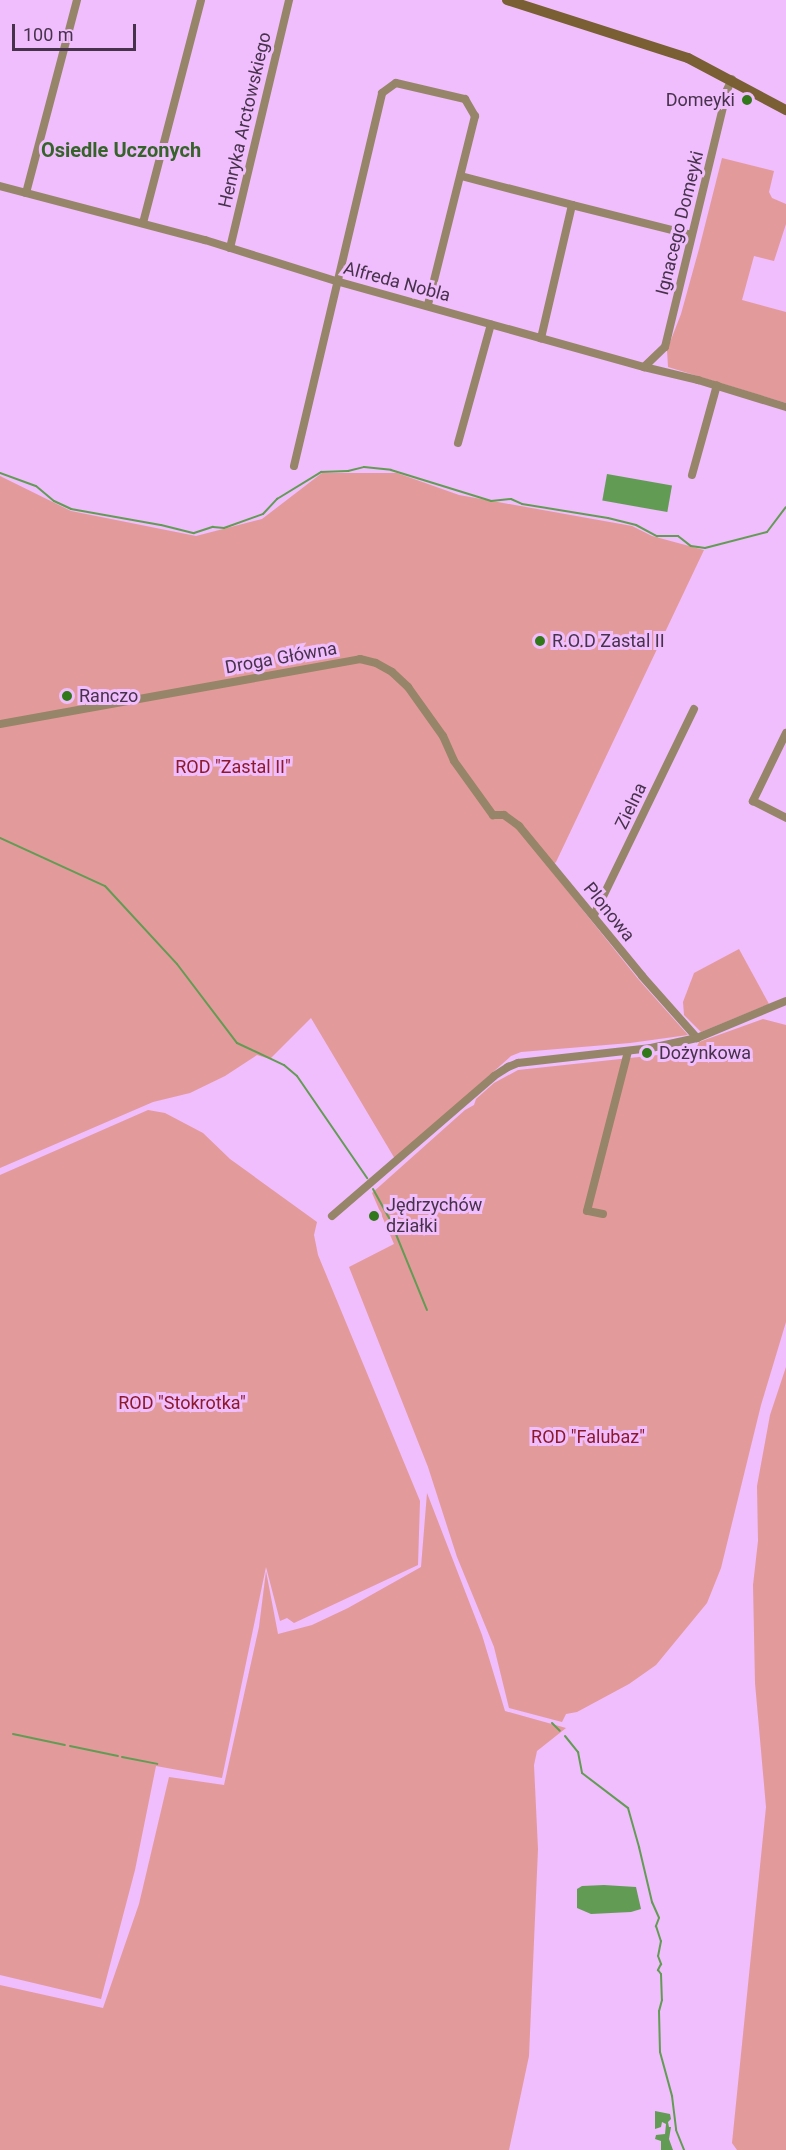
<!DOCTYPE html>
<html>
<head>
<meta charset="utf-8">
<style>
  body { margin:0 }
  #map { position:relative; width:786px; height:2150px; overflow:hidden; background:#f0bdfd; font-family:Roboto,sans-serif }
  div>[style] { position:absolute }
  .green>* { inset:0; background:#e39a9a }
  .water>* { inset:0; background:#629c54; transform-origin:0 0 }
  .stream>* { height:2px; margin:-1px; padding:0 1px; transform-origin:1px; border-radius:1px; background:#629c54 }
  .minor>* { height:8px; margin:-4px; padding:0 4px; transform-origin:4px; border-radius:4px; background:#968568 }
  .secondary>* { height:10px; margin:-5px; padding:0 5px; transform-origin:5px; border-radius:5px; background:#795f33 }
  .dots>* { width:16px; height:16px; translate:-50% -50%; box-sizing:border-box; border:3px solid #f0bdfd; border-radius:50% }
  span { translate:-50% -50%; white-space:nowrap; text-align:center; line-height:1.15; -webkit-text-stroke:6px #f0bdfd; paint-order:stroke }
  .poi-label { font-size:18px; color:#46324b }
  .right { translate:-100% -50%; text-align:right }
  .left { translate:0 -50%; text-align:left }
  .street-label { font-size:18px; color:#46324b }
  .park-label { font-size:18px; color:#8d192a }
  .neighbourhood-label { font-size:20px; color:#35632a; font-weight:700 }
  .scale { position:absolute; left:12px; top:24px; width:124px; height:27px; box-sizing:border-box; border:3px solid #46324b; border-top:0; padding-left:8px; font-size:18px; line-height:21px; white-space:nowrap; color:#46324b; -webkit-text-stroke:4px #f0bdfd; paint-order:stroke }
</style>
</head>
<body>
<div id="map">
  <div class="green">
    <i style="clip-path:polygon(722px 158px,774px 171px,769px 192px,772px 198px,786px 204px,786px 224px,774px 261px,754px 256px,742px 300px,786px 312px,786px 403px,668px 367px,667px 350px,681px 314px,699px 249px)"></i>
    <i style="clip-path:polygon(322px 473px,397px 473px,459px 495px,632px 526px,652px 536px,704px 550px,556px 862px,549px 868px,639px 980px,688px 1035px,630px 1043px,521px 1052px,511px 1056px,395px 1159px,311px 1018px,270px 1059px,257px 1055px,225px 1076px,190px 1093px,153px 1102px,0 1168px,0 476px,71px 511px,196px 536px,262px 519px)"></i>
    <i style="clip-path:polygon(739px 949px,769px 1004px,701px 1032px,684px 1015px,683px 1002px,694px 973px)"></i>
    <i style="clip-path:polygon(763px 1019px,786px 1025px,786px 1322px,761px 1405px,721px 1568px,707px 1603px,656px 1665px,629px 1684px,577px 1712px,566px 1714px,562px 1722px,509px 1708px,494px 1647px,457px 1557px,428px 1467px,349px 1267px,394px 1244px,372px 1193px,465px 1110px,474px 1105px,476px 1099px,494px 1083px,518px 1070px,695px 1051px,699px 1042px)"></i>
    <i style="clip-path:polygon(148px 1110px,165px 1113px,203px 1133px,230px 1159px,317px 1222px,314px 1235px,318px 1255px,420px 1501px,418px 1565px,294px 1623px,287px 1618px,280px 1621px,266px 1567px,222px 1778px,156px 1766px,135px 1870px,101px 1999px,0 1975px,0 1175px)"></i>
    <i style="clip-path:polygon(786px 1367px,786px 2150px,737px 2150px,732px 2143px,766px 1807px,755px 1683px,753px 1585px,758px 1541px,757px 1486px,770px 1415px)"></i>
    <i style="clip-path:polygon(427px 1493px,482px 1635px,505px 1711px,566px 1728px,537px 1751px,534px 1765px,538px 1849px,529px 2056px,509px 2150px,0 2150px,0 1985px,103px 2008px,139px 1904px,169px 1777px,224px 1785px,259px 1627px,266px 1571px,278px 1634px,312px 1625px,348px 1608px,421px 1567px)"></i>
  </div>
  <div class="water">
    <i style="left:607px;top:474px;width:66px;height:27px;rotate:10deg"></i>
    <i style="clip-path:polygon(604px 1885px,636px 1887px,641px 1909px,631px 1912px,591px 1914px,577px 1908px,577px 1889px,582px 1886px)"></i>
    <i style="clip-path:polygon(655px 2111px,670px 2114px,671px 2119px,668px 2122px,669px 2127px,671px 2127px,669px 2139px,673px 2150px,661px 2150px,661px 2141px,655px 2139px,656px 2135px,665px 2134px,666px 2124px,662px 2122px,661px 2127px,655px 2129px)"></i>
  </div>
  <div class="stream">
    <i style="left:0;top:473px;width:38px;rotate:20deg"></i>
    <i style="left:36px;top:486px;width:23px;rotate:40deg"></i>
    <i style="left:54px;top:501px;width:19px;rotate:25deg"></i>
    <i style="left:71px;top:509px;width:91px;rotate:10.1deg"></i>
    <i style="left:161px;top:525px;width:34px;rotate:14deg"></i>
    <i style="left:194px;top:533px;width:20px;rotate:-18deg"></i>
    <i style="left:213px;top:527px;width:11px;rotate:5deg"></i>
    <i style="left:224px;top:528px;width:41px;rotate:-19.7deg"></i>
    <i style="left:263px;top:514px;width:21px;rotate:-47deg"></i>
    <i style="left:277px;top:499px;width:52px;rotate:-31.5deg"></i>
    <i style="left:321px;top:472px;width:27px;rotate:-2deg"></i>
    <i style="left:348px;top:471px;width:16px;rotate:-14deg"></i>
    <i style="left:364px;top:467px;width:27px;rotate:6deg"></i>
    <i style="left:391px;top:470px;width:105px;rotate:17.2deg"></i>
    <i style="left:491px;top:501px;width:20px;rotate:-6deg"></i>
    <i style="left:511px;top:499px;width:12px;rotate:24deg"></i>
    <i style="left:522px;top:504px;width:87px;rotate:9.2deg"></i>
    <i style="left:608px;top:518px;width:29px;rotate:14deg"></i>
    <i style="left:636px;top:525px;width:24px;rotate:28deg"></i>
    <i style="left:657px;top:536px;width:21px"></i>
    <i style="left:678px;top:536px;width:16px;rotate:38deg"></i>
    <i style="left:691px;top:546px;width:14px;rotate:8deg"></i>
    <i style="left:705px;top:548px;width:64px;rotate:-14.5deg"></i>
    <i style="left:767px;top:532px;width:31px;rotate:-53deg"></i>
    <i style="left:0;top:838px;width:115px;rotate:24.6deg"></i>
    <i style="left:105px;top:886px;width:106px;rotate:47.3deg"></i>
    <i style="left:177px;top:964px;width:99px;rotate:52.8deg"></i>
    <i style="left:237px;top:1043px;width:52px;rotate:25.1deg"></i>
    <i style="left:284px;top:1065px;width:17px;rotate:40deg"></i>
    <i style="left:297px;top:1076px;width:124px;rotate:55.5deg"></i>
    <i style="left:373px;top:1189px;width:38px;rotate:61deg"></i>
    <i style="left:391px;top:1222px;width:95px;rotate:67.8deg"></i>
    <i style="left:552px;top:1723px;width:11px;rotate:45deg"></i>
    <i style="left:13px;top:1734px;width:53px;rotate:11.9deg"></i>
    <i style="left:565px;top:1736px;width:21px;rotate:51deg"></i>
    <i style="left:578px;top:1752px;width:21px;rotate:79deg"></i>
    <i style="left:582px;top:1773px;width:58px;rotate:37.3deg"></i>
    <i style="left:628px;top:1808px;width:41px;rotate:74.2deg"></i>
    <i style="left:639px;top:1847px;width:57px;rotate:76.7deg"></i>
    <i style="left:652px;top:1902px;width:17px;rotate:66deg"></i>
    <i style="left:659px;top:1918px;width:9px;rotate:111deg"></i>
    <i style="left:656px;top:1926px;width:16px;rotate:72deg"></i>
    <i style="left:661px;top:1941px;width:15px;rotate:101deg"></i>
    <i style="left:658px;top:1956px;width:9px;rotate:69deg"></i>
    <i style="left:661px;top:1964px;width:7px;rotate:117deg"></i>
    <i style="left:658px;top:1970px;width:5px;rotate:53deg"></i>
    <i style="left:661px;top:1974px;width:26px;rotate:88deg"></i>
    <i style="left:662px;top:2000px;width:11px;rotate:105deg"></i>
    <i style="left:659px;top:2011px;width:41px;rotate:88.6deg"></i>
    <i style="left:660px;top:2052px;width:46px;rotate:74.7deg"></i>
    <i style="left:672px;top:2096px;width:34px;rotate:83deg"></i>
    <i style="left:676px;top:2130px;width:22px;rotate:68deg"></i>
    <i style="left:70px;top:1746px;width:49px;rotate:11.8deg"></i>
    <i style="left:122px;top:1757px;width:36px;rotate:11deg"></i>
  </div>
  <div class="minor">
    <i style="left:461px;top:176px;width:115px;rotate:14.6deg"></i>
    <i style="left:572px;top:205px;width:137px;rotate:103.1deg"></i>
    <i style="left:0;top:186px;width:212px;rotate:14.8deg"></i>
    <i style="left:205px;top:240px;width:137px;rotate:17.4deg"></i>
    <i style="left:336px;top:281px;width:320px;rotate:15.6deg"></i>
    <i style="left:644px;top:367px;width:56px;rotate:13.5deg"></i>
    <i style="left:698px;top:380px;width:92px;rotate:17.1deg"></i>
    <i style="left:26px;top:193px;width:200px;rotate:-75.2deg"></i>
    <i style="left:572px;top:205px;width:123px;rotate:14.1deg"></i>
    <i style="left:143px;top:223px;width:230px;rotate:-75.4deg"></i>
    <i style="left:230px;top:248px;width:255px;rotate:-76.6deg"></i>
    <i style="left:644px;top:367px;width:29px;rotate:-44deg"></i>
    <i style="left:665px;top:347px;width:264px;rotate:-76.4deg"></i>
    <i style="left:727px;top:90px;width:12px;rotate:-66deg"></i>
    <i style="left:458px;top:443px;width:123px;rotate:-74.5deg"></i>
    <i style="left:294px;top:466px;width:383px;rotate:-76.7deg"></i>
    <i style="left:382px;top:93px;width:17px;rotate:-36deg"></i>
    <i style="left:396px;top:83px;width:71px;rotate:13.1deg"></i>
    <i style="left:465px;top:99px;width:20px;rotate:60deg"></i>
    <i style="left:475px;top:116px;width:195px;rotate:104deg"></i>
    <i style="left:692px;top:475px;width:93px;rotate:-74.5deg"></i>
    <i style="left:0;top:724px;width:366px;rotate:-10.2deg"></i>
    <i style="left:360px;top:659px;width:16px;rotate:14deg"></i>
    <i style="left:376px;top:663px;width:18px;rotate:29deg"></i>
    <i style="left:392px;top:672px;width:22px;rotate:43deg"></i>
    <i style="left:408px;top:687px;width:60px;rotate:54.5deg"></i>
    <i style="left:443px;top:736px;width:27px;rotate:66deg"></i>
    <i style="left:454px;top:761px;width:67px;rotate:54.2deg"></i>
    <i style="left:493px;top:815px;width:11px"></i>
    <i style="left:504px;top:815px;width:19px;rotate:36deg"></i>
    <i style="left:519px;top:826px;width:194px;rotate:50.6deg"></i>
    <i style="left:642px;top:976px;width:83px;rotate:48.4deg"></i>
    <i style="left:786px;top:733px;width:76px;rotate:115.9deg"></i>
    <i style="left:753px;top:801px;width:37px;rotate:27deg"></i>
    <i style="left:594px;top:915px;width:229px;rotate:-64.1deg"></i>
    <i style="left:603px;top:1214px;width:16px;rotate:-169deg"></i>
    <i style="left:587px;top:1211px;width:165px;rotate:-75.6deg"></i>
    <i style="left:332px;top:1216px;width:214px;rotate:-40.8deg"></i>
    <i style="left:494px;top:1076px;width:17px;rotate:-33deg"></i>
    <i style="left:508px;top:1067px;width:11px;rotate:-22deg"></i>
    <i style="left:518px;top:1063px;width:134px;rotate:-6.4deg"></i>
    <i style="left:651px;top:1048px;width:47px;rotate:-12.3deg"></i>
    <i style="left:697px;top:1038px;width:96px;rotate:-22.6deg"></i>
  </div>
  <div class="secondary">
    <i style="left:507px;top:0;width:190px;rotate:17.8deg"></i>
    <i style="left:688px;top:58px;width:111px;rotate:28deg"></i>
  </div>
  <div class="dots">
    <i style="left:747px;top:100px;background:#31781b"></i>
    <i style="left:540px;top:641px;background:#31781b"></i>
    <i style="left:67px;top:696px;background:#31781b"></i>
    <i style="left:647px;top:1053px;background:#31781b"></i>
    <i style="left:374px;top:1216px;background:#31781b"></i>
  </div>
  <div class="poi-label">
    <span class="right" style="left:735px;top:100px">Domeyki</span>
    <span class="left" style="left:552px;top:641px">R.O.D Zastal II</span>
    <span class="left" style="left:79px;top:696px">Ranczo</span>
    <span class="left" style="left:659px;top:1053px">Dożynkowa</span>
    <span class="left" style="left:386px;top:1216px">Jędrzychów<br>działki</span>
  </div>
  <div class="street-label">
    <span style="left:245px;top:120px;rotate:-77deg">Henryka Arctowskiego</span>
    <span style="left:680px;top:223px;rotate:-76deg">Ignacego Domeyki</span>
    <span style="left:397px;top:282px;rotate:15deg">Alfreda Nobla</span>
    <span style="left:281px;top:658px;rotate:-10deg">Droga Główna</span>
    <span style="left:631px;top:806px;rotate:-64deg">Zielna</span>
    <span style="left:609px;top:912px;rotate:51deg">Plonowa</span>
  </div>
  <div class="park-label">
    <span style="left:233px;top:767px">ROD "Zastal II"</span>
    <span style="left:182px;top:1403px">ROD "Stokrotka"</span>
    <span style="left:588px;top:1437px">ROD "Falubaz"</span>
  </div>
  <div class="neighbourhood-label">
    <span style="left:121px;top:150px">Osiedle Uczonych</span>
  </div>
  <div class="scale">100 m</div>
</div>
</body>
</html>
